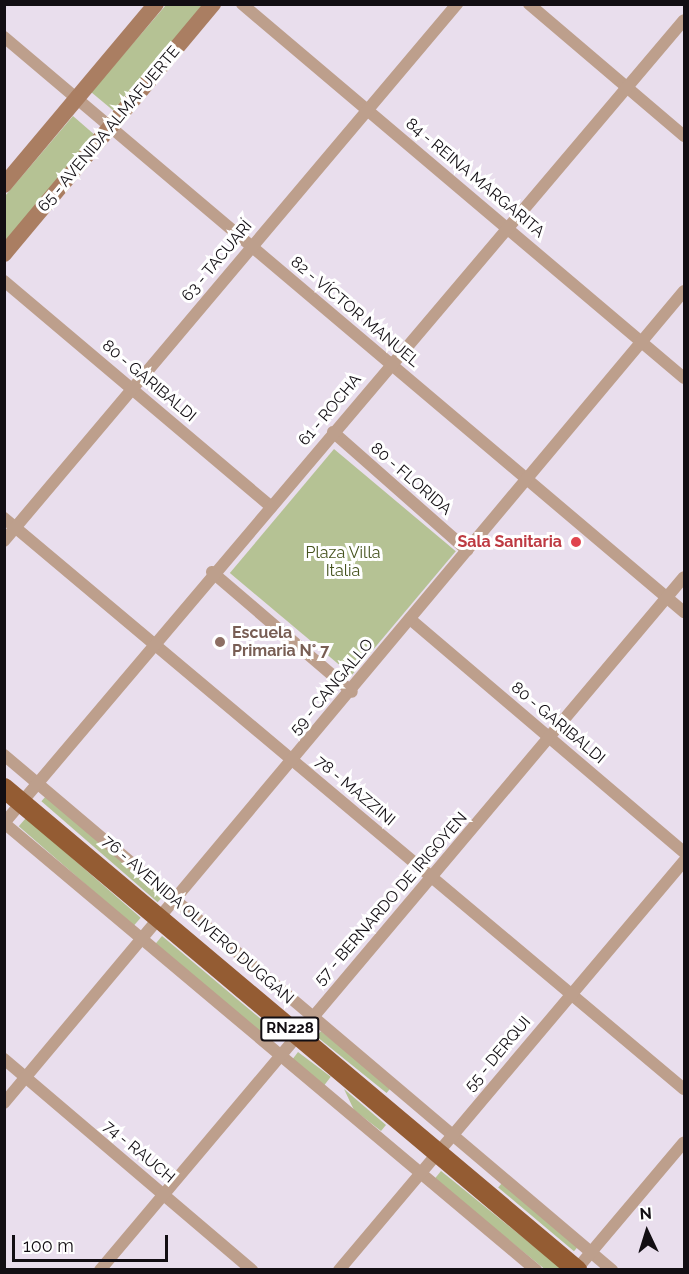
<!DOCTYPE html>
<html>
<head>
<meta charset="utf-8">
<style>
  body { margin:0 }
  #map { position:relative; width:689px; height:1274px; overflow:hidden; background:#e9deed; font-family:Raleway,sans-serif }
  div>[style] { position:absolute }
  .green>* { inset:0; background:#b5c294; transform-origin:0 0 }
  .minor>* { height:12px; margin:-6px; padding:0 6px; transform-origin:6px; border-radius:6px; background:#bd9f8c }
  .secondary>* { height:16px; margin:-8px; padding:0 8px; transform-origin:8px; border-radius:8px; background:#aa7e62 }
  .trunk>* { height:20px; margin:-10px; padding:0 10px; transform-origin:10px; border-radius:10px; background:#945c33 }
  .dots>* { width:16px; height:16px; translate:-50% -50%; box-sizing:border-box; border:3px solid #fff; border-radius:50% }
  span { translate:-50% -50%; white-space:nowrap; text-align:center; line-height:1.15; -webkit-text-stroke:6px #fff; paint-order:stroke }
  .shield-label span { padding:2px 4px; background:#fff; border:2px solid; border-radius:4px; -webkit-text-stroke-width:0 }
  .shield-label { font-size:15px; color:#120e13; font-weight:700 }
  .street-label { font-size:16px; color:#120e13 }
  .health-label { font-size:16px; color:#be3a42; font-weight:700 }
  .right { translate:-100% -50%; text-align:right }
  .park-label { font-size:16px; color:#46531e }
  .education-label { font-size:16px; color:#785e54; font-weight:700 }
  .left { translate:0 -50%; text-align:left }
  .frame { position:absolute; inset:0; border:6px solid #120e13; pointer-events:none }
  .north { position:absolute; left:617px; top:1202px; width:60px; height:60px; -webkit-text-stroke:4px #fff; paint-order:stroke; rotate:356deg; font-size:16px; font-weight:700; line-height:24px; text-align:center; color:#120e13 }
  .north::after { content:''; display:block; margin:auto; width:21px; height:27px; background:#120e13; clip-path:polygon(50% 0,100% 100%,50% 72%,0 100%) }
  .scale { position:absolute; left:12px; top:1235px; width:156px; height:27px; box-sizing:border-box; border:3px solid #120e13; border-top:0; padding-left:8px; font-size:18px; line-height:21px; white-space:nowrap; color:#120e13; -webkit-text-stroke:4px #fff; paint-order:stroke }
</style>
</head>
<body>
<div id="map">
  <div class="green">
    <i style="clip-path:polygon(166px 5px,207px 5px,115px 112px,91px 92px)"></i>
    <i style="clip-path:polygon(73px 116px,96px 136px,5px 244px,5px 196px)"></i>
    <i style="left:334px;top:449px;width:159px;height:162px;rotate:40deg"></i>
    <i style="left:46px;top:796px;width:154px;height:7px;rotate:41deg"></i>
    <i style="left:26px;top:818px;width:152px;height:11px;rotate:41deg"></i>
    <i style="left:162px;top:936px;width:152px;height:12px;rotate:40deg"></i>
    <i style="left:321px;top:1031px;width:90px;height:7px;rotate:39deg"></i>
    <i style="left:298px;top:1052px;width:41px;height:11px;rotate:37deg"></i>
    <i style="clip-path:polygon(344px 1089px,386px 1125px,381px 1131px,354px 1110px)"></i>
    <i style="left:441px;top:1171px;width:155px;height:11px;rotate:39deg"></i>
    <i style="left:502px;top:1183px;width:99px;height:6px;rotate:40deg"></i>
  </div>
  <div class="minor">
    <i style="left:242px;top:4px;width:579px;rotate:40.24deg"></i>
    <i style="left:529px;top:4px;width:204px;rotate:40.4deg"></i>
    <i style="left:4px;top:37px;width:891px;rotate:40.22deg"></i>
    <i style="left:4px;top:281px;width:350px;rotate:40.2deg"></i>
    <i style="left:333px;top:432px;width:179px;rotate:41.4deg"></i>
    <i style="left:4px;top:518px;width:888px;rotate:40.02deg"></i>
    <i style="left:4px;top:541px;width:703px;rotate:-49.85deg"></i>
    <i style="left:212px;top:572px;width:184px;rotate:40.6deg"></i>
    <i style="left:410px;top:619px;width:360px;rotate:40.4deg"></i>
    <i style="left:4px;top:755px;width:797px;rotate:40.27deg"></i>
    <i style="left:4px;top:823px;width:1052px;rotate:-49.74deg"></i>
    <i style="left:4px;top:823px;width:695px;rotate:40.04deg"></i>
    <i style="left:4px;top:1059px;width:326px;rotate:40.4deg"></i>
    <i style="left:4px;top:1103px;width:1059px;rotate:-50.06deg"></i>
    <i style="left:100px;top:1270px;width:906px;rotate:-49.88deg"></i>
    <i style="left:339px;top:1270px;width:535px;rotate:-49.85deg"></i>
    <i style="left:576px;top:1270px;width:167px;rotate:-49.8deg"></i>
  </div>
  <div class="secondary">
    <i style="left:4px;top:185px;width:236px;rotate:-50deg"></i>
    <i style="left:4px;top:254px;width:326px;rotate:-50.1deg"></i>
  </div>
  <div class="trunk">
    <i style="left:4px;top:788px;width:749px;rotate:40.07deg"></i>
  </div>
  <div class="dots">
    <i style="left:576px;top:542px;background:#e0444e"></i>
    <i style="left:220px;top:642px;background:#8d6e63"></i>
  </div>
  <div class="shield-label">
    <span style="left:290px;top:1029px">RN228</span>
  </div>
  <div class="street-label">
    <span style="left:109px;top:129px;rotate:-50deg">65 - AVENIDA ALMAFUERTE</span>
    <span style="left:475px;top:178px;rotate:40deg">84 - REINA MARGARITA</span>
    <span style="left:217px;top:261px;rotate:-50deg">63 - TACUARÍ</span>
    <span style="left:355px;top:312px;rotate:40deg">82 - VÍCTOR MANUEL</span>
    <span style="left:149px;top:381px;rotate:40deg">80 - GARIBALDI</span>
    <span style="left:330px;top:410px;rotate:-50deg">61 - ROCHA</span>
    <span style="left:411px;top:479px;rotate:41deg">80 - FLORIDA</span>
    <span style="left:332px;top:687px;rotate:-50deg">59 - CANGALLO</span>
    <span style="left:558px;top:723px;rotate:40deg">80 - GARIBALDI</span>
    <span style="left:355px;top:791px;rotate:40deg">78 - MAZZINI</span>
    <span style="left:391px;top:899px;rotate:-49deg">57 - BERNARDO DE IRIGOYEN</span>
    <span style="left:198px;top:920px;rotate:41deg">76 - AVENIDA OLIVERO DUGGAN</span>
    <span style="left:498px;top:1054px;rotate:-50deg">55 - DERQUI</span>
    <span style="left:139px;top:1152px;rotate:40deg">74 - RAUCH</span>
  </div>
  <div class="health-label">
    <span class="right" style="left:562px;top:542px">Sala Sanitaria</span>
  </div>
  <div class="park-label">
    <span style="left:343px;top:562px">Plaza Villa<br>Italia</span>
  </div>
  <div class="education-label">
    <span class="left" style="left:232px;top:642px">Escuela<br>Primaria N° 7</span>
  </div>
  <div class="frame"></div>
  <div class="north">N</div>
  <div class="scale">100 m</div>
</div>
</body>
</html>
